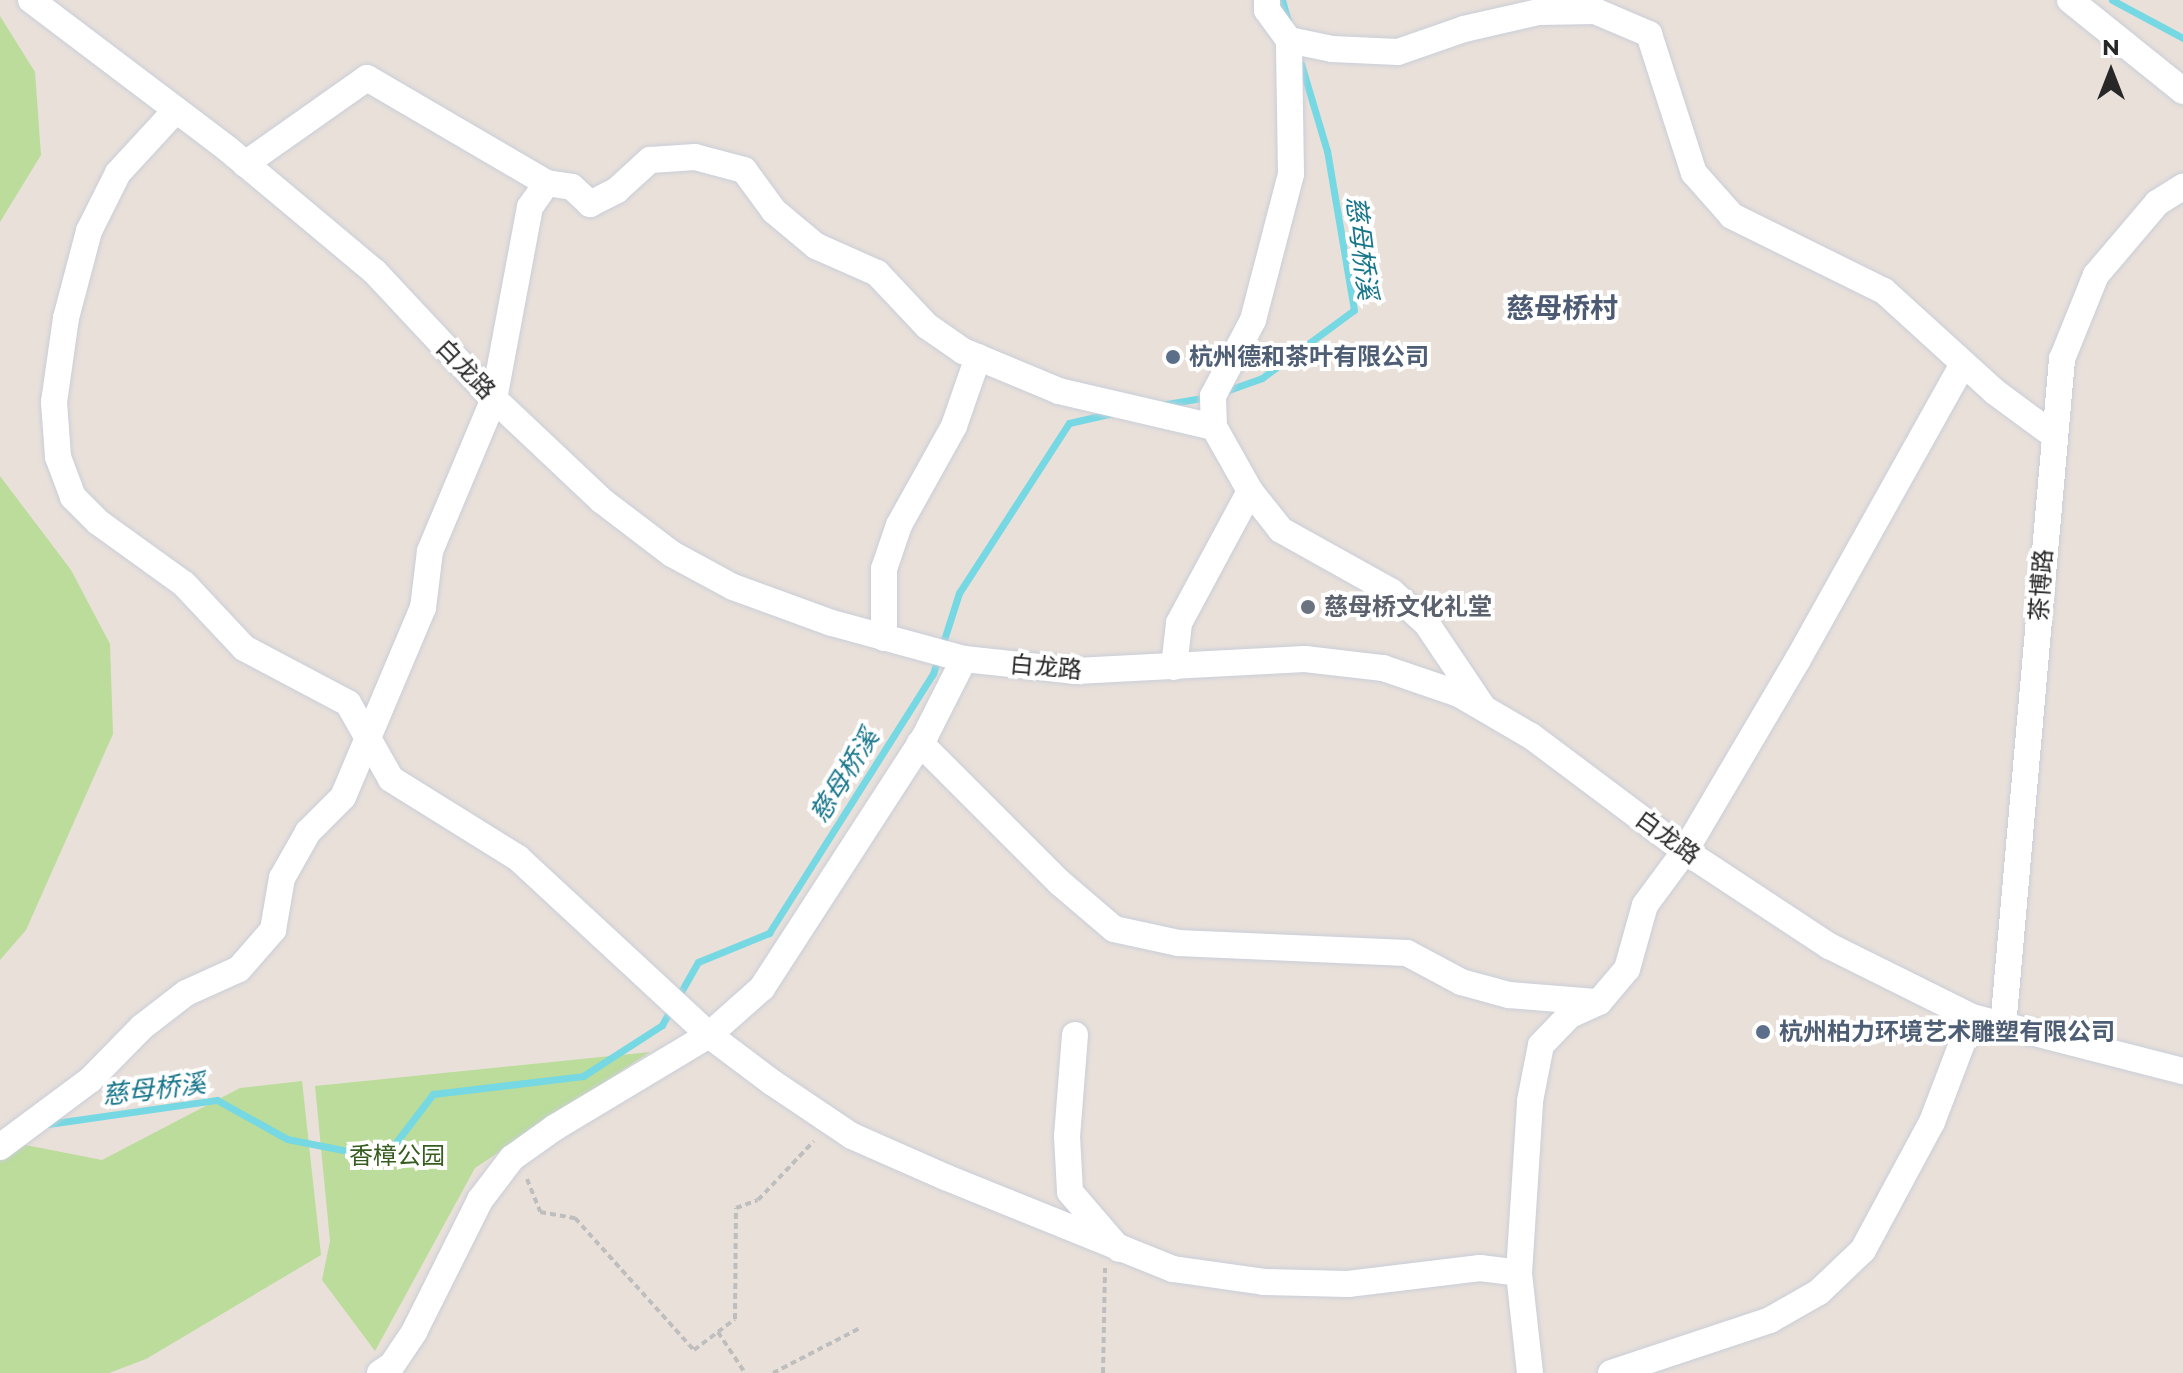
<!DOCTYPE html>
<html>
<head>
<meta charset="utf-8">
<style>
  body { margin:0 }
  #map { position:relative; width:2183px; height:1373px; overflow:hidden; background:#e9e0da; font-family:Montserrat,"Noto Sans SC",sans-serif }
  div>[style] { position:absolute }
  .green>* { inset:0; background:#bbdc9a }
  .stream>* { height:7px; margin:-3.5px; padding:0 3.5px; transform-origin:3.5px; border-radius:3.5px; background:#75d8e3 }
  .path>* { height:4px; margin-top:-2px; transform-origin:0; background:repeating-linear-gradient(90deg,#bebebe 0 6px,transparent 0 10px) }
  .roads { filter:drop-shadow(0 0 2px #c9ced8) drop-shadow(0 0 2px #c9ced8) }
  .minor>* { height:26px; margin:-13px; padding:0 13px; transform-origin:13px; border-radius:13px; background:#fff }
  .dots>* { width:22px; height:22px; translate:-50% -50%; box-sizing:border-box; border:4px solid #fff; border-radius:50% }
  span { translate:-50% -50%; white-space:nowrap; text-align:center; line-height:1.15; -webkit-text-stroke:8px #fff; paint-order:stroke }
  .service-label { font-size:24px; color:#4e5e75; font-weight:700 }
  .left { translate:0 -50%; text-align:left }
  .street-label { font-size:24px; color:#272727 }
  .worship-label { font-size:24px; color:#5b616d; font-weight:700 }
  .park-label { font-size:24px; color:#365d1f }
  .water-label { font-size:26px; color:#18768b; font-style:italic }
  .quarter-label { font-size:28px; color:#4c5a74; font-weight:700 }
  .north { position:absolute; left:2071px; top:32px; width:80px; height:80px; -webkit-text-stroke:6px #fff; paint-order:stroke; rotate:0deg; font-size:22px; font-weight:700; line-height:32px; text-align:center; color:#272727 }
  .north::after { content:''; display:block; margin:auto; width:28px; height:36px; background:#272727; clip-path:polygon(50% 0,100% 100%,50% 72%,0 100%) }
</style>
</head>
<body>
<div id="map">
  <div class="green">
    <i style="clip-path:polygon(0 16px,35px 72px,41px 155px,0 222px)"></i>
    <i style="clip-path:polygon(0 476px,71px 570px,110px 644px,113px 734px,26px 930px,0 960px)"></i>
    <i style="clip-path:polygon(650px 1052px,475px 1168px,375px 1351px,322px 1280px,330px 1241px,315px 1086px)"></i>
    <i style="clip-path:polygon(302px 1081px,321px 1255px,146px 1359px,109px 1373px,0 1373px,0 1140px,102px 1160px,240px 1088px)"></i>
  </div>
  <div class="stream">
    <i style="left:1282px;top:0;width:22px;rotate:74deg"></i>
    <i style="left:2112px;top:0;width:81px;rotate:28.2deg"></i>
    <i style="left:1223px;top:392px;width:41px;rotate:-19.7deg"></i>
    <i style="left:1262px;top:378px;width:114px;rotate:-36.5deg"></i>
    <i style="left:1354px;top:310px;width:161px;rotate:-99.6deg"></i>
    <i style="left:1327px;top:151px;width:91px;rotate:-106.6deg"></i>
    <i style="left:1161px;top:405px;width:48px;rotate:-9.7deg"></i>
    <i style="left:942px;top:646px;width:56px;rotate:-72.2deg"></i>
    <i style="left:959px;top:593px;width:202px;rotate:-57.1deg"></i>
    <i style="left:1069px;top:423px;width:45px;rotate:-12.8deg"></i>
    <i style="left:678px;top:997px;width:40px;rotate:-60.3deg"></i>
    <i style="left:698px;top:962px;width:77px;rotate:-22.2deg"></i>
    <i style="left:769px;top:933px;width:307px;rotate:-57.7deg"></i>
    <i style="left:933px;top:674px;width:17px;rotate:-73deg"></i>
    <i style="left:48px;top:1124px;width:171px;rotate:-8.1deg"></i>
    <i style="left:217px;top:1100px;width:80px;rotate:29.1deg"></i>
    <i style="left:287px;top:1139px;width:99px;rotate:11.1deg"></i>
    <i style="left:384px;top:1158px;width:81px;rotate:-52.6deg"></i>
    <i style="left:433px;top:1094px;width:151px;rotate:-6.8deg"></i>
    <i style="left:583px;top:1076px;width:94px;rotate:-32.8deg"></i>
    <i style="left:662px;top:1025px;width:21px;rotate:-61deg"></i>
  </div>
  <div class="path">
    <i style="left:527px;top:1179px;width:35px;rotate:68deg"></i>
    <i style="left:540px;top:1212px;width:36px;rotate:10deg"></i>
    <i style="left:575px;top:1218px;width:178px;rotate:48deg"></i>
    <i style="left:694px;top:1350px;width:51px;rotate:-37.1deg"></i>
    <i style="left:735px;top:1319px;width:111px;rotate:-89.5deg"></i>
    <i style="left:736px;top:1208px;width:23px;rotate:-20deg"></i>
    <i style="left:758px;top:1200px;width:81px;rotate:-46.5deg"></i>
    <i style="left:718px;top:1332px;width:49px;rotate:56.6deg"></i>
    <i style="left:773px;top:1373px;width:98px;rotate:-27.3deg"></i>
    <i style="left:1103px;top:1373px;width:105px;rotate:-88.9deg"></i>
  </div>
  <div class="roads">
    <div class="minor">
      <i style="left:31px;top:0;width:248px;rotate:37.1deg"></i>
      <i style="left:229px;top:150px;width:190px;rotate:39.9deg"></i>
      <i style="left:375px;top:272px;width:174px;rotate:46.9deg"></i>
      <i style="left:494px;top:399px;width:147px;rotate:43.3deg"></i>
      <i style="left:601px;top:500px;width:89px;rotate:37.3deg"></i>
      <i style="left:672px;top:554px;width:69px;rotate:28.4deg"></i>
      <i style="left:733px;top:587px;width:105px;rotate:20deg"></i>
      <i style="left:832px;top:623px;width:137px;rotate:15.3deg"></i>
      <i style="left:964px;top:659px;width:113px;rotate:6.1deg"></i>
      <i style="left:1076px;top:671px;width:229px;rotate:-3deg"></i>
      <i style="left:1305px;top:659px;width:79px;rotate:6.6deg"></i>
      <i style="left:1383px;top:668px;width:80px;rotate:18.9deg"></i>
      <i style="left:1459px;top:694px;width:83px;rotate:30.3deg"></i>
      <i style="left:1531px;top:736px;width:192px;rotate:36.8deg"></i>
      <i style="left:1685px;top:851px;width:173px;rotate:33.4deg"></i>
      <i style="left:1829px;top:946px;width:160px;rotate:26.4deg"></i>
      <i style="left:1972px;top:1017px;width:218px;rotate:14.4deg"></i>
      <i style="left:1267px;top:0;width:10px;rotate:90deg"></i>
      <i style="left:1267px;top:10px;width:37px;rotate:54deg"></i>
      <i style="left:1289px;top:40px;width:44px;rotate:11.8deg"></i>
      <i style="left:1332px;top:49px;width:66px;rotate:2.6deg"></i>
      <i style="left:1398px;top:52px;width:70px;rotate:-19.2deg"></i>
      <i style="left:1464px;top:29px;width:77px;rotate:-12.8deg"></i>
      <i style="left:1539px;top:12px;width:56px;rotate:-1deg"></i>
      <i style="left:1595px;top:11px;width:59px;rotate:23.1deg"></i>
      <i style="left:1649px;top:34px;width:146px;rotate:72.1deg"></i>
      <i style="left:1694px;top:173px;width:57px;rotate:48.5deg"></i>
      <i style="left:1732px;top:216px;width:169px;rotate:26.3deg"></i>
      <i style="left:1884px;top:291px;width:150px;rotate:42.3deg"></i>
      <i style="left:1995px;top:392px;width:71px;rotate:36.4deg"></i>
      <i style="left:2070px;top:0;width:145px;rotate:38.8deg"></i>
      <i style="left:176px;top:110px;width:86px;rotate:132.6deg"></i>
      <i style="left:118px;top:173px;width:65px;rotate:116.6deg"></i>
      <i style="left:89px;top:231px;width:90px;rotate:104.8deg"></i>
      <i style="left:66px;top:318px;width:85px;rotate:98.1deg"></i>
      <i style="left:54px;top:402px;width:55px;rotate:85.8deg"></i>
      <i style="left:58px;top:457px;width:43px;rotate:69.4deg"></i>
      <i style="left:73px;top:497px;width:35px;rotate:45deg"></i>
      <i style="left:98px;top:522px;width:106px;rotate:35.8deg"></i>
      <i style="left:184px;top:584px;width:88px;rotate:46.8deg"></i>
      <i style="left:244px;top:648px;width:118px;rotate:27.9deg"></i>
      <i style="left:348px;top:703px;width:87px;rotate:60.5deg"></i>
      <i style="left:391px;top:779px;width:150px;rotate:31.9deg"></i>
      <i style="left:518px;top:858px;width:260px;rotate:42.8deg"></i>
      <i style="left:709px;top:1035px;width:80px;rotate:36.9deg"></i>
      <i style="left:773px;top:1083px;width:95px;rotate:33.9deg"></i>
      <i style="left:852px;top:1136px;width:102px;rotate:23.8deg"></i>
      <i style="left:945px;top:1177px;width:246px;rotate:22deg"></i>
      <i style="left:1173px;top:1269px;width:92px;rotate:8.1deg"></i>
      <i style="left:1264px;top:1282px;width:84px;rotate:1.4deg"></i>
      <i style="left:1348px;top:1284px;width:133px;rotate:-6.9deg"></i>
      <i style="left:1480px;top:1268px;width:39px;rotate:7deg"></i>
      <i style="left:245px;top:164px;width:149px;rotate:-35.2deg"></i>
      <i style="left:367px;top:78px;width:208px;rotate:30.3deg"></i>
      <i style="left:1214px;top:427px;width:31px;rotate:-92deg"></i>
      <i style="left:1213px;top:396px;width:86px;rotate:-62.2deg"></i>
      <i style="left:1253px;top:320px;width:151px;rotate:-75.4deg"></i>
      <i style="left:1291px;top:174px;width:134px;rotate:-90.9deg"></i>
      <i style="left:884px;top:638px;width:69px;rotate:-90deg"></i>
      <i style="left:884px;top:569px;width:46px;rotate:-71.2deg"></i>
      <i style="left:899px;top:525px;width:113px;rotate:-60.9deg"></i>
      <i style="left:954px;top:426px;width:73px;rotate:-70.8deg"></i>
      <i style="left:1174px;top:667px;width:44px;rotate:-83.5deg"></i>
      <i style="left:1179px;top:623px;width:150px;rotate:-61.7deg"></i>
      <i style="left:920px;top:743px;width:197px;rotate:45deg"></i>
      <i style="left:1059px;top:882px;width:72px;rotate:40.5deg"></i>
      <i style="left:1114px;top:929px;width:66px;rotate:12.3deg"></i>
      <i style="left:1178px;top:943px;width:229px;rotate:2.5deg"></i>
      <i style="left:1407px;top:953px;width:61px;rotate:28.2deg"></i>
      <i style="left:1461px;top:982px;width:50px;rotate:15.2deg"></i>
      <i style="left:1509px;top:995px;width:87px;rotate:4.6deg"></i>
      <i style="left:2003px;top:1027px;width:671px;rotate:-84.95deg"></i>
      <i style="left:2062px;top:359px;width:91px;rotate:-68deg"></i>
      <i style="left:2096px;top:275px;width:94px;rotate:-49.7deg"></i>
      <i style="left:2157px;top:203px;width:31px;rotate:-32deg"></i>
      <i style="left:1075px;top:1035px;width:101px;rotate:94.5deg"></i>
      <i style="left:1067px;top:1136px;width:56px;rotate:86.9deg"></i>
      <i style="left:1070px;top:1192px;width:75px;rotate:49.3deg"></i>
      <i style="left:0;top:1147px;width:112px;rotate:-36.7deg"></i>
      <i style="left:90px;top:1080px;width:74px;rotate:-45.5deg"></i>
      <i style="left:142px;top:1027px;width:56px;rotate:-37.7deg"></i>
      <i style="left:186px;top:993px;width:58px;rotate:-24.4deg"></i>
      <i style="left:239px;top:969px;width:52px;rotate:-48.9deg"></i>
      <i style="left:273px;top:930px;width:53px;rotate:-80.2deg"></i>
      <i style="left:282px;top:878px;width:53px;rotate:-60.5deg"></i>
      <i style="left:308px;top:832px;width:49px;rotate:-45deg"></i>
      <i style="left:343px;top:797px;width:205px;rotate:-67.1deg"></i>
      <i style="left:423px;top:608px;width:57px;rotate:-83deg"></i>
      <i style="left:430px;top:551px;width:165px;rotate:-67.2deg"></i>
      <i style="left:494px;top:399px;width:195px;rotate:-79.4deg"></i>
      <i style="left:530px;top:207px;width:29px;rotate:-55deg"></i>
      <i style="left:547px;top:183px;width:25px;rotate:9deg"></i>
      <i style="left:572px;top:187px;width:25px;rotate:43deg"></i>
      <i style="left:590px;top:204px;width:30px;rotate:-27deg"></i>
      <i style="left:617px;top:190px;width:45px;rotate:-42.3deg"></i>
      <i style="left:650px;top:160px;width:45px;rotate:-3.8deg"></i>
      <i style="left:695px;top:157px;width:51px;rotate:14.9deg"></i>
      <i style="left:744px;top:170px;width:51px;rotate:53.8deg"></i>
      <i style="left:774px;top:211px;width:55px;rotate:39.8deg"></i>
      <i style="left:816px;top:246px;width:67px;rotate:23.9deg"></i>
      <i style="left:877px;top:273px;width:73px;rotate:46.7deg"></i>
      <i style="left:927px;top:326px;width:44px;rotate:34.8deg"></i>
      <i style="left:963px;top:351px;width:104px;rotate:22.6deg"></i>
      <i style="left:1059px;top:391px;width:159px;rotate:13.1deg"></i>
      <i style="left:1214px;top:427px;width:73px;rotate:60.6deg"></i>
      <i style="left:1250px;top:491px;width:50px;rotate:51.5deg"></i>
      <i style="left:1281px;top:530px;width:127px;rotate:29.2deg"></i>
      <i style="left:1392px;top:592px;width:47px;rotate:42.4deg"></i>
      <i style="left:1427px;top:624px;width:99px;rotate:56.1deg"></i>
      <i style="left:380px;top:1373px;width:14px;rotate:-34deg"></i>
      <i style="left:392px;top:1365px;width:40px;rotate:-56deg"></i>
      <i style="left:414px;top:1332px;width:148px;rotate:-63.4deg"></i>
      <i style="left:480px;top:1200px;width:53px;rotate:-52.7deg"></i>
      <i style="left:512px;top:1158px;width:52px;rotate:-35.5deg"></i>
      <i style="left:554px;top:1128px;width:181px;rotate:-31deg"></i>
      <i style="left:709px;top:1035px;width:71px;rotate:-41.6deg"></i>
      <i style="left:762px;top:988px;width:300px;rotate:-57.1deg"></i>
      <i style="left:925px;top:736px;width:86px;rotate:-63.1deg"></i>
      <i style="left:1530px;top:1373px;width:101px;rotate:-96.3deg"></i>
      <i style="left:1519px;top:1273px;width:172px;rotate:-86.3deg"></i>
      <i style="left:1530px;top:1101px;width:57px;rotate:-78.9deg"></i>
      <i style="left:1541px;top:1045px;width:42px;rotate:-46deg"></i>
      <i style="left:1570px;top:1015px;width:32px;rotate:-24deg"></i>
      <i style="left:1599px;top:1002px;width:43px;rotate:-49.7deg"></i>
      <i style="left:1627px;top:969px;width:66px;rotate:-74.3deg"></i>
      <i style="left:1645px;top:905px;width:67px;rotate:-53.5deg"></i>
      <i style="left:1685px;top:851px;width:221px;rotate:-59.5deg"></i>
      <i style="left:1797px;top:661px;width:340px;rotate:-60.8deg"></i>
      <i style="left:1611px;top:1373px;width:168px;rotate:-18.4deg"></i>
      <i style="left:1770px;top:1320px;width:56px;rotate:-29.7deg"></i>
      <i style="left:1819px;top:1292px;width:61px;rotate:-43.7deg"></i>
      <i style="left:1863px;top:1250px;width:145px;rotate:-61.7deg"></i>
      <i style="left:1932px;top:1122px;width:112px;rotate:-69.1deg"></i>
    </div>
  </div>
  <div class="dots">
    <i style="left:1173px;top:357px;background:#5c6f8a"></i>
    <i style="left:1308px;top:607px;background:#6b7280"></i>
    <i style="left:1763px;top:1032px;background:#5c6f8a"></i>
  </div>
  <div class="service-label">
    <span class="left" style="left:1189px;top:357px">杭州德和茶叶有限公司</span>
    <span class="left" style="left:1779px;top:1032px">杭州柏力环境艺术雕塑有限公司</span>
  </div>
  <div class="street-label">
    <span style="left:466px;top:369px;rotate:46deg">白龙路</span>
    <span style="left:2041px;top:585px;rotate:-86deg">茶博路</span>
    <span style="left:1046px;top:667px;rotate:5deg">白龙路</span>
    <span style="left:1668px;top:837px;rotate:36deg">白龙路</span>
  </div>
  <div class="worship-label">
    <span class="left" style="left:1324px;top:607px">慈母桥文化礼堂</span>
  </div>
  <div class="park-label">
    <span style="left:397px;top:1156px">香樟公园</span>
  </div>
  <div class="water-label">
    <span style="left:1361px;top:248px;rotate:83deg">慈母桥溪</span>
    <span style="left:845px;top:776px;rotate:-58deg">慈母桥溪</span>
    <span style="left:154px;top:1090px;rotate:-7deg">慈母桥溪</span>
  </div>
  <div class="quarter-label">
    <span style="left:1562px;top:308px">慈母桥村</span>
  </div>
  <div class="north">N</div>
</div>
</body>
</html>
